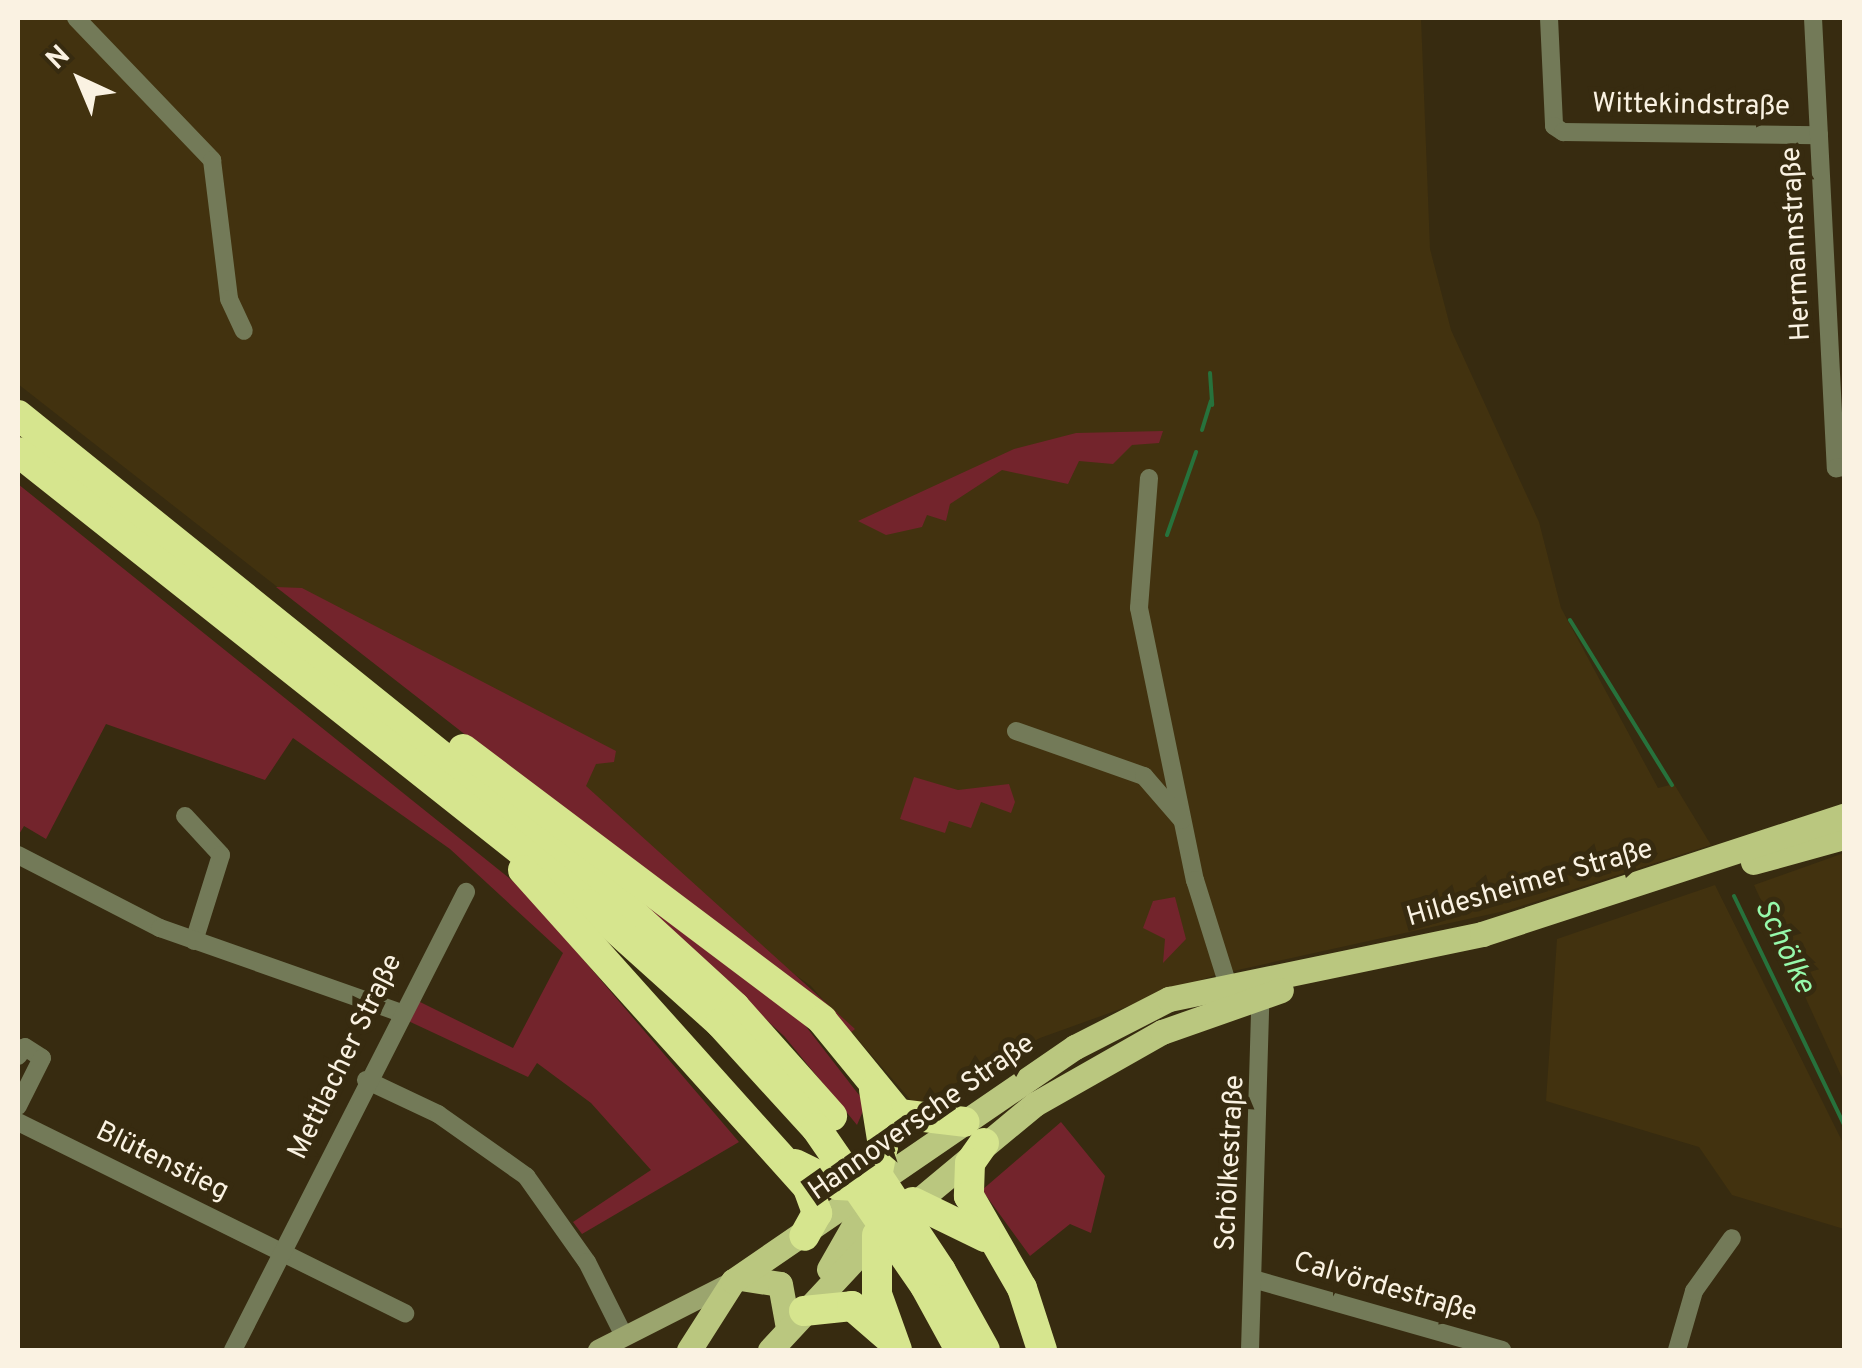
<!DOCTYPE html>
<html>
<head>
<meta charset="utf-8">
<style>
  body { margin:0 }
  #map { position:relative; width:1862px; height:1368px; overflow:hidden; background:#372b10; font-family:Overpass,sans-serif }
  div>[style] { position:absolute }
  .built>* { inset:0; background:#42320f }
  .green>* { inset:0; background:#73242c }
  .stream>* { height:4px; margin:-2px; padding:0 2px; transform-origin:2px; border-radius:2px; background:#27723c }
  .street>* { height:18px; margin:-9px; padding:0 9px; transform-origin:9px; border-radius:9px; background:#737a58 }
  .secondary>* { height:20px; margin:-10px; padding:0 10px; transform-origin:10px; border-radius:10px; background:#9ba56e }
  .primary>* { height:25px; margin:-12.5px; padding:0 12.5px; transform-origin:12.5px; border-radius:12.5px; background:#bac77f }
  .highway>* { height:30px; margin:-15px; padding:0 15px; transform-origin:15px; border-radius:15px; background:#d6e58e }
  .highway-bridge>* { height:30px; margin:-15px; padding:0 15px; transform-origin:15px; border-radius:15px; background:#d6e58e }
  span { translate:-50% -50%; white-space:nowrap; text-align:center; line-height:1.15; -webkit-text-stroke:10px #372b10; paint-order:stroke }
  .street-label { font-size:28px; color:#faf2e2 }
  .water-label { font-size:30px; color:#96f9ab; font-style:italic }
  .frame { position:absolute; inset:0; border:20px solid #faf2e2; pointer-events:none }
  .north { position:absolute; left:30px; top:30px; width:100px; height:100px; -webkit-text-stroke:8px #372b10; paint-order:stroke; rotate:316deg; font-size:28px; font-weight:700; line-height:40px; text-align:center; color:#faf2e2 }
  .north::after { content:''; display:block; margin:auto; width:35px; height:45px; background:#faf2e2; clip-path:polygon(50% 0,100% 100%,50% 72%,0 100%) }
</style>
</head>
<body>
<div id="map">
  <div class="built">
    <i style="clip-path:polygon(18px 18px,1421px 18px,1430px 249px,1451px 330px,1539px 522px,1561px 608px,1658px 788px,1674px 784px,1711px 845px,1509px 910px,1215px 975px,1040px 1038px,915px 1105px,811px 986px,566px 813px,18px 384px)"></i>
    <i style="clip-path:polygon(1844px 853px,1844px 1082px,1754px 885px)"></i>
    <i style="clip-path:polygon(1715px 885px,1844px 1145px,1844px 1229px,1732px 1195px,1699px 1147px,1546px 1101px,1557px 939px)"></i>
  </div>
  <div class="green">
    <i style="clip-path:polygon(1163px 431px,1159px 443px,1132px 445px,1113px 464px,1079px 461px,1068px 484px,1002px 470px,950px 504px,946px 521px,927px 515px,922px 527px,886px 535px,858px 521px,1014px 449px,1076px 433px)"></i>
    <i style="clip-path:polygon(18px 484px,524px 890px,739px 1142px,582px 1234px,573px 1222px,651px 1170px,591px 1103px,537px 1063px,528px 1077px,404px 1019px,414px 999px,513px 1048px,563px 953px,450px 849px,293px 738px,265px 780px,106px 724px,46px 839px,24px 826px,18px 836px)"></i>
    <i style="clip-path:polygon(276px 587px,302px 588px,616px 751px,614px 762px,596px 764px,586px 786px,855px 1029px,849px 1034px)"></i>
    <i style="clip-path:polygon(914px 777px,958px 790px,1009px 784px,1015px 802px,1011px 813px,981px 802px,971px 828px,949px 821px,945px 833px,900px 819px)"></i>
    <i style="clip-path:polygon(616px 883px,794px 1011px,866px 1104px,857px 1125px,784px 1036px)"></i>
    <i style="clip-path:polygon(1175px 897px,1186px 939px,1163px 963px,1165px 939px,1143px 928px,1153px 901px)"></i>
    <i style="clip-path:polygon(1061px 1122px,1105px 1176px,1091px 1233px,1070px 1224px,1030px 1256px,982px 1190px)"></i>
  </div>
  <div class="stream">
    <i style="left:1210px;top:373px;width:32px;rotate:86deg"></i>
    <i style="left:1202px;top:430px;width:30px;rotate:-73deg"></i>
    <i style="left:1167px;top:535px;width:88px;rotate:-70.7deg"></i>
    <i style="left:1570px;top:620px;width:194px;rotate:58.3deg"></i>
    <i style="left:1734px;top:896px;width:254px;rotate:64.3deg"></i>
  </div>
  <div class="street">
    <i style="left:76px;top:18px;width:197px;rotate:46.2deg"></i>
    <i style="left:212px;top:160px;width:140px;rotate:83deg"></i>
    <i style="left:229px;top:299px;width:35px;rotate:65deg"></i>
    <i style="left:1549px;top:18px;width:108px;rotate:87.3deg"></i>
    <i style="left:1554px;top:126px;width:11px;rotate:34deg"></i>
    <i style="left:1563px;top:132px;width:256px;rotate:0.7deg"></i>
    <i style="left:1813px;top:18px;width:451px;rotate:87.1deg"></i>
    <i style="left:1836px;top:468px;width:8px;rotate:-7deg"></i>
    <i style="left:1149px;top:478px;width:130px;rotate:94.4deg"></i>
    <i style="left:1139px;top:608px;width:278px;rotate:78.4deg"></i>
    <i style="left:1195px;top:880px;width:121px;rotate:72.6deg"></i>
    <i style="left:1016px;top:731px;width:136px;rotate:19.4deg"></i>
    <i style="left:1144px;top:776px;width:58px;rotate:49.2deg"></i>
    <i style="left:185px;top:816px;width:53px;rotate:47.3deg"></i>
    <i style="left:221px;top:855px;width:90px;rotate:107.4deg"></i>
    <i style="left:18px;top:855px;width:160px;rotate:27.2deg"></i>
    <i style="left:160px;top:928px;width:252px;rotate:19.4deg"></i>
    <i style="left:18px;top:1056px;width:11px;rotate:-52deg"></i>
    <i style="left:25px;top:1047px;width:20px;rotate:33deg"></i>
    <i style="left:42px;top:1058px;width:54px;rotate:116.6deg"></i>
    <i style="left:366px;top:1080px;width:80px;rotate:25.3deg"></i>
    <i style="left:438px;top:1114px;width:108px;rotate:35.2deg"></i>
    <i style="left:526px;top:1176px;width:105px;rotate:54.7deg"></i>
    <i style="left:587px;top:1262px;width:83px;rotate:63.4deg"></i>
    <i style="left:18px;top:1122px;width:432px;rotate:26.3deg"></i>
    <i style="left:1253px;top:1279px;width:259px;rotate:15.9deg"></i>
    <i style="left:233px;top:1350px;width:514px;rotate:-63.04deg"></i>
    <i style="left:1250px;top:1350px;width:361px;rotate:-88.3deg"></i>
    <i style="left:1677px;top:1350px;width:61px;rotate:-73.9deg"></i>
    <i style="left:1694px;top:1291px;width:65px;rotate:-54.4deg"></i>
  </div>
  <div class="secondary">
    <i style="left:598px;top:1350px;width:150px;rotate:-26.9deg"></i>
  </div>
  <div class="primary">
    <i style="left:1753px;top:862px;width:94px;rotate:-15.4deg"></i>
    <i style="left:829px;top:1269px;width:89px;rotate:-60.3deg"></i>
    <i style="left:740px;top:1278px;width:40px;rotate:8.5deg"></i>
    <i style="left:780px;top:1284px;width:45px;rotate:79.7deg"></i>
    <i style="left:689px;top:1350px;width:82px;rotate:-57.5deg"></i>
    <i style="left:733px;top:1281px;width:414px;rotate:-34.4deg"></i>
    <i style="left:1075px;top:1047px;width:106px;rotate:-27.1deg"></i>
    <i style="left:1169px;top:999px;width:320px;rotate:-11.7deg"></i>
    <i style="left:1482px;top:934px;width:381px;rotate:-18.1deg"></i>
    <i style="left:770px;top:1350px;width:157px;rotate:-47.1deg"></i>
    <i style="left:877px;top:1235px;width:205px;rotate:-39.7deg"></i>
    <i style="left:1035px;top:1104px;width:146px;rotate:-29.6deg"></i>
    <i style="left:1162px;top:1032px;width:126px;rotate:-19.4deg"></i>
  </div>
  <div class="highway">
    <i style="left:18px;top:415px;width:750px;rotate:38.83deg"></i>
    <i style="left:602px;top:885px;width:180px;rotate:42.5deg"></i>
    <i style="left:735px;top:1007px;width:146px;rotate:48.3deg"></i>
    <i style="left:18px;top:452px;width:727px;rotate:38.41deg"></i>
    <i style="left:588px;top:904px;width:178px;rotate:42deg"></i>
    <i style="left:720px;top:1023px;width:142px;rotate:47.6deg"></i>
    <i style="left:463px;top:749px;width:450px;rotate:37deg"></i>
    <i style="left:822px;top:1020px;width:122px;rotate:50.7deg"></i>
    <i style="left:899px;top:1114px;width:66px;rotate:6.9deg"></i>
    <i style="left:523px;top:870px;width:427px;rotate:48.1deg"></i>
    <i style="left:808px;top:1188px;width:27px;rotate:70deg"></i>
    <i style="left:817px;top:1213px;width:26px;rotate:119deg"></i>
    <i style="left:984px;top:1143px;width:24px;rotate:125deg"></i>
    <i style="left:970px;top:1163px;width:33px;rotate:92deg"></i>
    <i style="left:969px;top:1196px;width:106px;rotate:60.1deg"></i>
    <i style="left:1022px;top:1288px;width:65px;rotate:72.1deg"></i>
    <i style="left:795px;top:1164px;width:48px;rotate:26deg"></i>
    <i style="left:838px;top:1185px;width:37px;rotate:3deg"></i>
    <i style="left:875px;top:1187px;width:42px;rotate:-79deg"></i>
    <i style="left:883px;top:1146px;width:57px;rotate:-99.1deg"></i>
    <i style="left:913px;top:1202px;width:80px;rotate:25.9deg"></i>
    <i style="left:877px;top:1235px;width:59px;rotate:90deg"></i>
    <i style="left:877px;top:1294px;width:59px;rotate:70.3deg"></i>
    <i style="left:941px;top:1271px;width:90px;rotate:60.9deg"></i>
    <i style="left:925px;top:1286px;width:73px;rotate:61.3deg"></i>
    <i style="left:804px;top:1311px;width:48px;rotate:-5.9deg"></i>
    <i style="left:852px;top:1306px;width:48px;rotate:40.7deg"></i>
  </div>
  <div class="highway-bridge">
    <i style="left:816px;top:1128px;width:192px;rotate:55.4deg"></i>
    <i style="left:874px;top:1170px;width:121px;rotate:56.4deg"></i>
  </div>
  <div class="street-label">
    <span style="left:1691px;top:106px;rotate:1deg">Wittekindstraße</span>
    <span style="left:1797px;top:244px;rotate:-93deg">Hermannstraße</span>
    <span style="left:1530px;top:884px;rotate:-16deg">Hildesheimer Straße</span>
    <span style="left:346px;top:1057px;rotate:-64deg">Mettlacher Straße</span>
    <span style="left:922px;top:1118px;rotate:-35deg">Hannoversche Straße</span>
    <span style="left:162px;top:1162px;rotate:26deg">Blütenstieg</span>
    <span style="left:1231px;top:1163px;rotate:-87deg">Schölkestraße</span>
    <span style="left:1385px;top:1288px;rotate:16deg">Calvördestraße</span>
  </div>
  <div class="water-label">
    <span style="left:1783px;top:947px;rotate:64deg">Schölke</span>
  </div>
  <div class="frame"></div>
  <div class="north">N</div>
</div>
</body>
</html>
